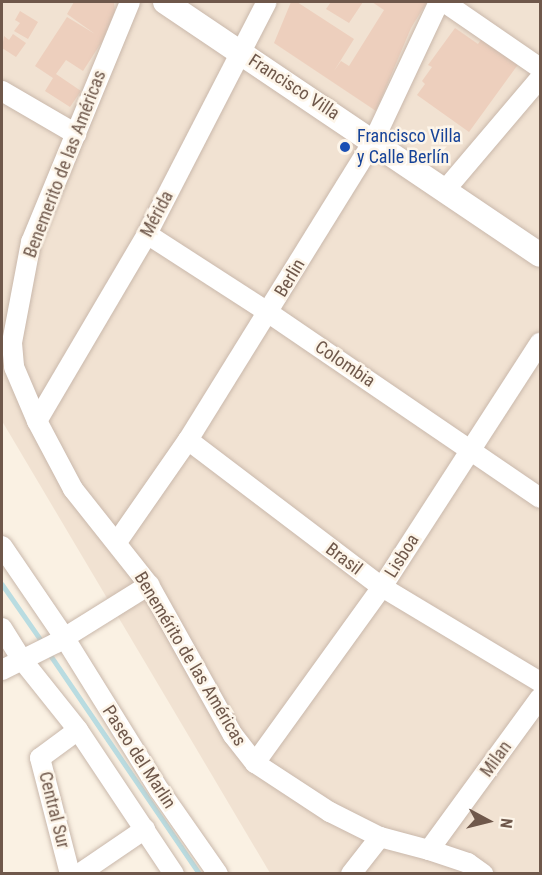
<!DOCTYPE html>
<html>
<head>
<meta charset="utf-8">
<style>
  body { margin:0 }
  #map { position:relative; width:542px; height:875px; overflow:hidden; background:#faf1e3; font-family:"Roboto Condensed",sans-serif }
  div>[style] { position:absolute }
  .residential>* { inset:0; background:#f1e2d2 }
  .stream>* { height:4.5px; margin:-2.25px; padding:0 2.25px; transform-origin:2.25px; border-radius:2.25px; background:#b9dce1 }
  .building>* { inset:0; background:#edcfbd }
  .roads { filter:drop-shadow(0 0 2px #c9b8ab) drop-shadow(0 0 2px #c9b8ab) }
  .minor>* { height:20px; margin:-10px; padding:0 10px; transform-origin:10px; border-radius:10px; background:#fff }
  .tertiary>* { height:24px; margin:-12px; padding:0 12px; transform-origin:12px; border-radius:12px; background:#fff }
  .dots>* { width:16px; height:16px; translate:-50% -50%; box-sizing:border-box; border:3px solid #fdf5e9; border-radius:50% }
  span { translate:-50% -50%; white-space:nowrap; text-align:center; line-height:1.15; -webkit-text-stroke:5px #fdf5e9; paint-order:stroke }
  .street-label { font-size:18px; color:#6f584b }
  .transit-label { font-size:18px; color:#164399 }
  .left { translate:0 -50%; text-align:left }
  .frame { position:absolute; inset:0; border:3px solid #6f584b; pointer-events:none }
  .north { position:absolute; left:458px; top:791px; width:60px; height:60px; -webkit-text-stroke:4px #fdf5e9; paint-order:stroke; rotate:97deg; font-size:16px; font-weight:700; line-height:24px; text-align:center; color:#6f584b }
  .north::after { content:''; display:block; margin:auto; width:21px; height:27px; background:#6f584b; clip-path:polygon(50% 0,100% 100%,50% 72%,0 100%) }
</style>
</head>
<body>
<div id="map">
  <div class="residential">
    <i style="clip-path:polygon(2px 2px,540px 2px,540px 873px,270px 873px,2px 421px)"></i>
  </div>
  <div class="stream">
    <i style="left:2px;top:584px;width:72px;rotate:55.2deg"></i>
    <i style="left:49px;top:653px;width:268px;rotate:55.7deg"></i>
  </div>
  <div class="building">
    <i style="clip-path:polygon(74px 2px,114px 2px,115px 11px,103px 40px,83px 71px,66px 60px,56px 74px,81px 91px,70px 107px,45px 91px,53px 78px,35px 66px,67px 17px,95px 34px,67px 14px)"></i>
    <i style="clip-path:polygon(291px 2px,297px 2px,354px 39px,334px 71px,341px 61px,349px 66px,384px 10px,372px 2px,427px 2px,411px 28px,376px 111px,274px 43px)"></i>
    <i style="clip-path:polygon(331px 2px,363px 2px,349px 23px,326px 9px)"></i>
    <i style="clip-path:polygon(20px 11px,38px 22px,28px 39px,14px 31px,20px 23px,15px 20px)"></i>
    <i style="clip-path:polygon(455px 28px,478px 44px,486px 33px,522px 59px,469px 132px,417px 95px,425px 84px,422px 81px,432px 67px,428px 65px)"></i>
    <i style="clip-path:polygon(13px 34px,26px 43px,16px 57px,2px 48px,4px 36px,9px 40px)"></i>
  </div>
  <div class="roads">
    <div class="minor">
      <i style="left:130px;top:2px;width:260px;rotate:112.4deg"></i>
      <i style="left:31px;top:242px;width:103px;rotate:100.7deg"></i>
      <i style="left:12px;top:343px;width:24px;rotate:85deg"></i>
      <i style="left:14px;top:367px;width:59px;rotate:66.9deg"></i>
      <i style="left:37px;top:421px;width:77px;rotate:62.1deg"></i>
      <i style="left:73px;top:489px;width:122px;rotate:51.6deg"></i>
      <i style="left:149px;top:585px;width:172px;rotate:60.8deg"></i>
      <i style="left:233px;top:735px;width:36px;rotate:52deg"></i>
      <i style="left:255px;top:763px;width:90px;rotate:33.2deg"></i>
      <i style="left:330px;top:812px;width:56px;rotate:26.6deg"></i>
      <i style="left:380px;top:837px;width:51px;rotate:14.9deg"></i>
      <i style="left:429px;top:850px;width:41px;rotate:18.4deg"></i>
      <i style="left:468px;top:863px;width:19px;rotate:36deg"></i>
      <i style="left:444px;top:2px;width:116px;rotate:34.5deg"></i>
      <i style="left:2px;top:91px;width:86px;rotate:30.2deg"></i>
      <i style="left:446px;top:189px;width:145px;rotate:-49.7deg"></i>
      <i style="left:147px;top:234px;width:145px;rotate:32.9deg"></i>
      <i style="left:269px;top:313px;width:328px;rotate:34.3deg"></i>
      <i style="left:37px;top:421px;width:217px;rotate:-59.5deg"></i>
      <i style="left:147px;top:234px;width:261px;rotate:-62.7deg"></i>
      <i style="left:188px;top:440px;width:243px;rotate:37.2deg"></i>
      <i style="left:382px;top:587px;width:184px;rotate:31deg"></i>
      <i style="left:117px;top:542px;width:124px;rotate:-55.2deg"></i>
      <i style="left:188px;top:440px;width:353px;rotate:-58.2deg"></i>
      <i style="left:374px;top:140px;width:153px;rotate:-64.8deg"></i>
      <i style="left:2px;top:546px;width:110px;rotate:55.7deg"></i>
      <i style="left:64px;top:637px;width:181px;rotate:58.1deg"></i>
      <i style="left:160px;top:791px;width:101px;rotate:55.1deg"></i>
      <i style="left:2px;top:628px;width:39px;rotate:58deg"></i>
      <i style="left:23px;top:661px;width:88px;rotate:51.4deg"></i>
      <i style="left:78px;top:730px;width:173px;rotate:56.3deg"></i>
      <i style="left:2px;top:670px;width:60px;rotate:-26.6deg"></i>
      <i style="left:56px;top:643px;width:110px;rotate:-31.9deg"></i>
      <i style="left:255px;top:763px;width:217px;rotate:-54.2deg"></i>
      <i style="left:382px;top:587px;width:291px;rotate:-57.1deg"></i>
      <i style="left:429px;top:850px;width:188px;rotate:-53.9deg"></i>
      <i style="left:70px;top:874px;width:120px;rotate:-104.5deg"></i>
      <i style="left:40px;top:758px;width:47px;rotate:-36.4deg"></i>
      <i style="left:79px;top:874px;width:80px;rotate:-34.3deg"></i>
      <i style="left:351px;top:874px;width:47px;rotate:-51.9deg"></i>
    </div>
    <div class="tertiary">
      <i style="left:165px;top:2px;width:452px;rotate:34deg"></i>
    </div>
  </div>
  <div class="dots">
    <i style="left:345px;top:147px;background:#1a4fb4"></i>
  </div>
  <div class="street-label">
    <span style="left:294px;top:87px;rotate:33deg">Francisco Villa</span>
    <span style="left:65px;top:164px;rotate:-69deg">Benemerito de las Américas</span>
    <span style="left:157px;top:214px;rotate:-62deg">Mérida</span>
    <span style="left:290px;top:278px;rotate:-59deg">Berlin</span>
    <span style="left:345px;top:364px;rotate:34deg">Colombia</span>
    <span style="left:402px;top:556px;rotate:-58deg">Lisboa</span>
    <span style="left:344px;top:559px;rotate:37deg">Brasil</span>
    <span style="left:190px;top:659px;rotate:59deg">Benemérito de las Américas</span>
    <span style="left:139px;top:757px;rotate:57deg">Paseo del Marlin</span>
    <span style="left:496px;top:759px;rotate:-54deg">Milan</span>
    <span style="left:54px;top:810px;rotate:76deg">Central Sur</span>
  </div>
  <div class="transit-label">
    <span class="left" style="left:357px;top:147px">Francisco Villa<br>y Calle Berlín</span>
  </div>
  <div class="frame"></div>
  <div class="north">N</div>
</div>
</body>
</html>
